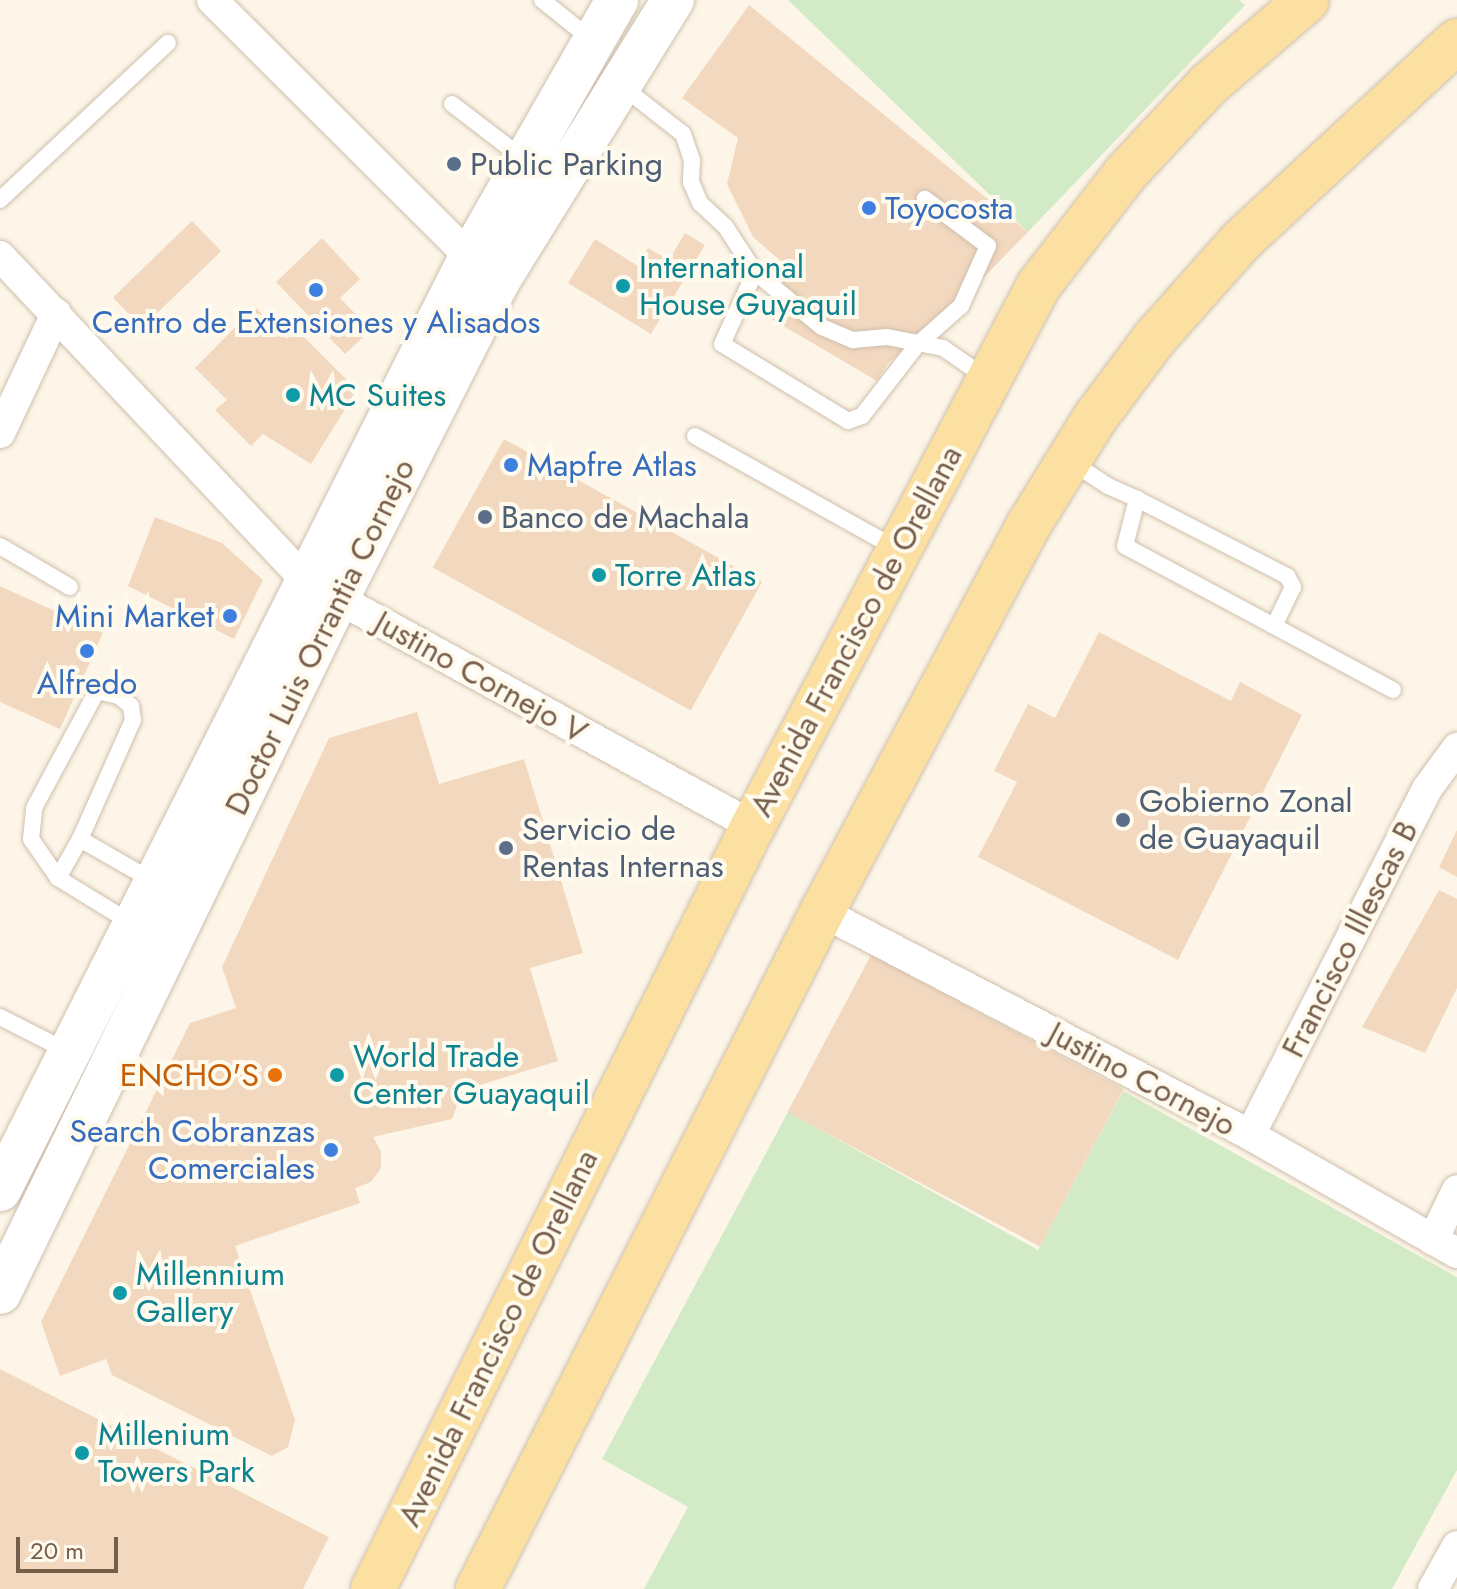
<!DOCTYPE html>
<html>
<head>
<meta charset="utf-8">
<style>
  body { margin:0 }
  #map { position:relative; width:1457px; height:1589px; overflow:hidden; background:#fdf6e8; font-family:Jost,sans-serif }
  div>[style] { position:absolute }
  .green>* { inset:0; background:#d2ebc6 }
  .building>* { inset:0; background:#f2d8bf; transform-origin:0 0 }
  .roads { filter:drop-shadow(0 0 2px #cfbfad) drop-shadow(0 0 2px #cfbfad) }
  .lane>* { height:16px; margin:-8px; padding:0 8px; transform-origin:8px; border-radius:8px; background:#fff }
  .street>* { height:30px; margin:-15px; padding:0 15px; transform-origin:15px; border-radius:15px; background:#fff }
  .secondary>* { height:42px; margin:-21px; padding:0 21px; transform-origin:21px; border-radius:21px; background:#fff }
  .primary>* { height:44px; margin:-22px; padding:0 22px; transform-origin:22px; border-radius:22px; background:#fbe0a1 }
  .dots>* { width:22px; height:22px; translate:-50% -50%; box-sizing:border-box; border:4px solid #fffaee; border-radius:50% }
  span { translate:-50% -50%; white-space:nowrap; text-align:center; line-height:1.15; -webkit-text-stroke:8px #fffaee; paint-order:stroke }
  .service-label { font-size:32px; color:#4e5e75 }
  .left { translate:0 -50%; text-align:left }
  .shop-label { font-size:32px; color:#366cbe }
  .right { translate:-100% -50%; text-align:right }
  .culture-label { font-size:32px; color:#0d838f }
  .street-label { font-size:32px; color:#775e4b }
  .food-label { font-size:32px; color:#c56008 }
  .scale { position:absolute; left:16px; top:1537px; width:102px; height:36px; box-sizing:border-box; border:4px solid #775e4b; border-top:0; padding-left:10px; font-size:24px; line-height:28px; white-space:nowrap; color:#775e4b; -webkit-text-stroke:6px #fffaee; paint-order:stroke }
</style>
</head>
<body>
<div id="map">
  <div class="green">
    <i style="clip-path:polygon(788px 0,1239px 0,1245px 5px,1028px 232px)"></i>
    <i style="clip-path:polygon(1123px 1091px,1457px 1277px,1457px 1470px,1392px 1589px,644px 1589px,688px 1507px,602px 1459px,788px 1112px,1038px 1250px)"></i>
  </div>
  <div class="building">
    <i style="clip-path:polygon(749px 5px,1028px 232px,948px 314px,888px 363px,877px 381px,763px 314px,790px 269px,753px 237px,727px 184px,738px 138px,682px 98px)"></i>
    <i style="left:192px;top:221px;width:42px;height:110px;rotate:46deg"></i>
    <i style="clip-path:polygon(685px 233px,705px 245px,651px 334px,568px 283px,595px 239px,638px 266px,648px 248px,669px 260px)"></i>
    <i style="clip-path:polygon(322px 238px,360px 279px,340px 298px,371px 330px,345px 354px,276px 282px)"></i>
    <i style="clip-path:polygon(255px 307px,287px 339px,296px 329px,357px 390px,311px 464px,263px 434px,251px 446px,215px 410px,227px 400px,195px 368px)"></i>
    <i style="left:504px;top:439px;width:295px;height:147px;rotate:29deg"></i>
    <i style="clip-path:polygon(155px 517px,222px 543px,263px 580px,234px 639px,128px 586px)"></i>
    <i style="clip-path:polygon(0 586px,103px 633px,60px 729px,0 702px)"></i>
    <i style="clip-path:polygon(1099px 632px,1231px 701px,1240px 682px,1302px 715px,1178px 960px,978px 857px,1017px 782px,994px 771px,1028px 704px,1055px 718px)"></i>
    <i style="clip-path:polygon(417px 712px,439px 784px,524px 759px,583px 953px,530px 968px,558px 1061px,463px 1090px,452px 1119px,373px 1137px,381px 1151px,381px 1168px,371px 1182px,355px 1188px,360px 1203px,235px 1246px,295px 1420px,288px 1447px,272px 1456px,112px 1375px,106px 1359px,60px 1376px,41px 1322px,190px 1023px,236px 1008px,222px 967px,329px 738px)"></i>
    <i style="clip-path:polygon(1457px 830px,1457px 877px,1439px 867px)"></i>
    <i style="clip-path:polygon(1439px 890px,1457px 899px,1457px 988px,1425px 1053px,1362px 1027px)"></i>
    <i style="left:871px;top:955px;width:286px;height:178px;rotate:28deg"></i>
    <i style="clip-path:polygon(0 1369px,329px 1537px,303px 1589px,0 1589px)"></i>
  </div>
  <div class="roads">
    <div class="lane">
      <i style="left:542px;top:0;width:64px;rotate:38.7deg"></i>
      <i style="left:619px;top:84px;width:81px;rotate:38deg"></i>
      <i style="left:683px;top:134px;width:28px;rotate:71deg"></i>
      <i style="left:692px;top:160px;width:22px;rotate:93deg"></i>
      <i style="left:691px;top:182px;width:23px;rotate:67deg"></i>
      <i style="left:700px;top:203px;width:34px;rotate:43deg"></i>
      <i style="left:725px;top:226px;width:55px;rotate:56.9deg"></i>
      <i style="left:755px;top:272px;width:79px;rotate:114.6deg"></i>
      <i style="left:722px;top:344px;width:148px;rotate:31.4deg"></i>
      <i style="left:848px;top:421px;width:15px;rotate:-20deg"></i>
      <i style="left:862px;top:416px;width:90px;rotate:-52.2deg"></i>
      <i style="left:917px;top:345px;width:59px;rotate:-41.6deg"></i>
      <i style="left:961px;top:306px;width:66px;rotate:-65.8deg"></i>
      <i style="left:988px;top:246px;width:79px;rotate:-143.3deg"></i>
      <i style="left:452px;top:104px;width:91px;rotate:37.4deg"></i>
      <i style="left:0;top:200px;width:230px;rotate:-43.1deg"></i>
      <i style="left:755px;top:272px;width:87px;rotate:39.4deg"></i>
      <i style="left:822px;top:327px;width:34px;rotate:23deg"></i>
      <i style="left:853px;top:340px;width:34px;rotate:-5deg"></i>
      <i style="left:887px;top:337px;width:57px;rotate:11.1deg"></i>
      <i style="left:943px;top:348px;width:55px;rotate:34.6deg"></i>
      <i style="left:695px;top:436px;width:231px;rotate:29.2deg"></i>
      <i style="left:1070px;top:461px;width:45px;rotate:33.3deg"></i>
      <i style="left:1108px;top:486px;width:32px;rotate:24deg"></i>
      <i style="left:1137px;top:499px;width:169px;rotate:27.2deg"></i>
      <i style="left:1287px;top:576px;width:13px;rotate:61deg"></i>
      <i style="left:1293px;top:587px;width:43px;rotate:116deg"></i>
      <i style="left:1274px;top:626px;width:169px;rotate:-151.8deg"></i>
      <i style="left:1125px;top:546px;width:49px;rotate:-75.7deg"></i>
      <i style="left:0;top:546px;width:81px;rotate:30.4deg"></i>
      <i style="left:1274px;top:626px;width:135px;rotate:28.3deg"></i>
      <i style="left:58px;top:878px;width:45px;rotate:-60.6deg"></i>
      <i style="left:133px;top:924px;width:88px;rotate:-148.5deg"></i>
      <i style="left:58px;top:878px;width:47px;rotate:-124.7deg"></i>
      <i style="left:31px;top:839px;width:31px;rotate:-84deg"></i>
      <i style="left:34px;top:808px;width:133px;rotate:-61.7deg"></i>
      <i style="left:97px;top:691px;width:23px;rotate:13deg"></i>
      <i style="left:119px;top:696px;width:16px;rotate:40deg"></i>
      <i style="left:131px;top:706px;width:14px;rotate:82deg"></i>
      <i style="left:133px;top:720px;width:130px;rotate:114deg"></i>
      <i style="left:80px;top:839px;width:84px;rotate:29.9deg"></i>
      <i style="left:0;top:1017px;width:75px;rotate:26.9deg"></i>
    </div>
    <div class="street">
      <i style="left:212px;top:0;width:364px;rotate:44.9deg"></i>
      <i style="left:0;top:256px;width:446px;rotate:46.7deg"></i>
      <i style="left:306px;top:581px;width:510px;rotate:28.73deg"></i>
      <i style="left:0;top:433px;width:132px;rotate:-64.8deg"></i>
      <i style="left:822px;top:912px;width:483px;rotate:27.5deg"></i>
      <i style="left:1250px;top:1135px;width:238px;rotate:29.7deg"></i>
      <i style="left:1250px;top:1135px;width:389px;rotate:-62.9deg"></i>
      <i style="left:1427px;top:789px;width:51px;rotate:-53.8deg"></i>
      <i style="left:1433px;top:1240px;width:55px;rotate:-64.4deg"></i>
      <i style="left:1433px;top:1589px;width:49px;rotate:-60.8deg"></i>
    </div>
    <div class="secondary">
      <i style="left:0;top:1190px;width:1045px;rotate:-63.26deg"></i>
      <i style="left:470px;top:257px;width:296px;rotate:-60.2deg"></i>
      <i style="left:0;top:1293px;width:773px;rotate:-64.06deg"></i>
      <i style="left:338px;top:598px;width:354px;rotate:-63.1deg"></i>
      <i style="left:498px;top:282px;width:332px;rotate:-58.2deg"></i>
    </div>
    <div class="primary">
      <i style="left:373px;top:1589px;width:852px;rotate:-63.53deg"></i>
      <i style="left:753px;top:826px;width:612px;rotate:-62.14deg"></i>
      <i style="left:1039px;top:285px;width:140px;rotate:-52.2deg"></i>
      <i style="left:1125px;top:174px;width:122px;rotate:-47deg"></i>
      <i style="left:1208px;top:85px;width:130px;rotate:-40.6deg"></i>
      <i style="left:478px;top:1589px;width:759px;rotate:-63.06deg"></i>
      <i style="left:822px;top:912px;width:438px;rotate:-61.9deg"></i>
      <i style="left:1028px;top:526px;width:127px;rotate:-58.2deg"></i>
      <i style="left:1095px;top:418px;width:99px;rotate:-53.2deg"></i>
      <i style="left:1154px;top:339px;width:130px;rotate:-48.4deg"></i>
      <i style="left:1240px;top:242px;width:296px;rotate:-42.8deg"></i>
    </div>
  </div>
  <div class="dots">
    <i style="left:454px;top:164px;background:#5c6f8a"></i>
    <i style="left:869px;top:208px;background:#3f7fe0"></i>
    <i style="left:623px;top:286px;background:#0f9aa8"></i>
    <i style="left:316px;top:290px;background:#3f7fe0"></i>
    <i style="left:293px;top:395px;background:#0f9aa8"></i>
    <i style="left:511px;top:465px;background:#3f7fe0"></i>
    <i style="left:485px;top:517px;background:#5c6f8a"></i>
    <i style="left:599px;top:575px;background:#0f9aa8"></i>
    <i style="left:230px;top:616px;background:#3f7fe0"></i>
    <i style="left:87px;top:651px;background:#3f7fe0"></i>
    <i style="left:1123px;top:820px;background:#5c6f8a"></i>
    <i style="left:506px;top:848px;background:#5c6f8a"></i>
    <i style="left:275px;top:1075px;background:#e8710a"></i>
    <i style="left:337px;top:1075px;background:#0f9aa8"></i>
    <i style="left:331px;top:1150px;background:#3f7fe0"></i>
    <i style="left:120px;top:1293px;background:#0f9aa8"></i>
    <i style="left:82px;top:1453px;background:#0f9aa8"></i>
  </div>
  <div class="service-label">
    <span class="left" style="left:470px;top:164px">Public Parking</span>
    <span class="left" style="left:501px;top:517px">Banco de Machala</span>
    <span class="left" style="left:1139px;top:820px">Gobierno Zonal<br>de Guayaquil</span>
    <span class="left" style="left:522px;top:848px">Servicio de<br>Rentas Internas</span>
  </div>
  <div class="shop-label">
    <span class="left" style="left:885px;top:208px">Toyocosta</span>
    <span style="left:316px;top:322px">Centro de Extensiones y Alisados</span>
    <span class="left" style="left:527px;top:465px">Mapfre Atlas</span>
    <span class="right" style="left:214px;top:616px">Mini Market</span>
    <span style="left:87px;top:683px">Alfredo</span>
    <span class="right" style="left:315px;top:1150px">Search Cobranzas<br>Comerciales</span>
  </div>
  <div class="culture-label">
    <span class="left" style="left:639px;top:286px">International<br>House Guyaquil</span>
    <span class="left" style="left:309px;top:395px">MC Suites</span>
    <span class="left" style="left:615px;top:575px">Torre Atlas</span>
    <span class="left" style="left:353px;top:1075px">World Trade<br>Center Guayaquil</span>
    <span class="left" style="left:136px;top:1293px">Millennium<br>Gallery</span>
    <span class="left" style="left:98px;top:1453px">Millenium<br>Towers Park</span>
  </div>
  <div class="street-label">
    <span style="left:856px;top:631px;rotate:-62deg">Avenida Francisco de Orellana</span>
    <span style="left:320px;top:637px;rotate:-64deg">Doctor Luis Orrantia Cornejo</span>
    <span style="left:481px;top:677px;rotate:29deg">Justino Cornejo V</span>
    <span style="left:1350px;top:939px;rotate:-63deg">Francisco Illescas B</span>
    <span style="left:1142px;top:1079px;rotate:28deg">Justino Cornejo</span>
    <span style="left:498px;top:1338px;rotate:-64deg">Avenida Francisco de Orellana</span>
  </div>
  <div class="food-label">
    <span class="right" style="left:259px;top:1075px">ENCHO'S</span>
  </div>
  <div class="scale">20 m</div>
</div>
</body>
</html>
